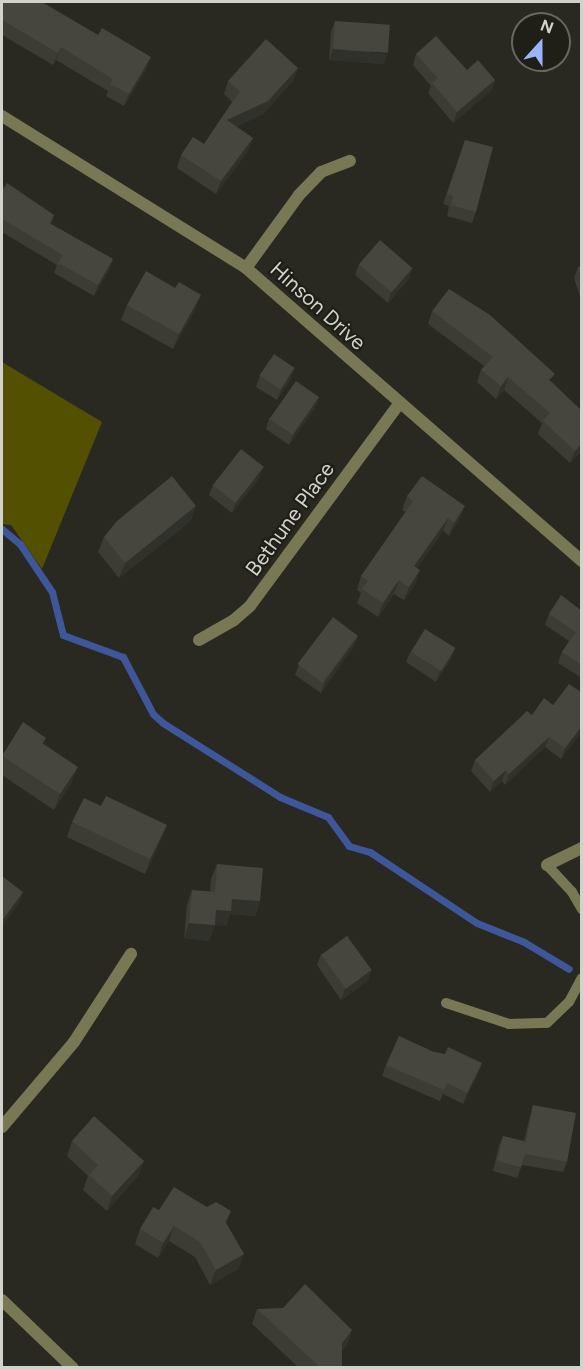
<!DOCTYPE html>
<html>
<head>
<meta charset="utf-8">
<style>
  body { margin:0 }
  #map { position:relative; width:583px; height:1369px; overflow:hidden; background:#292921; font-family:Figtree,sans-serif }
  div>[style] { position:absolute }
  .forest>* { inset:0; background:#535001 }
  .stream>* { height:7px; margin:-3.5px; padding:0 3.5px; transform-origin:3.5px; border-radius:3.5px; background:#3e579b }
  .service>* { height:10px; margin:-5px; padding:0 5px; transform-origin:5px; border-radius:5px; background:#787855 }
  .minor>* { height:12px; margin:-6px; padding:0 6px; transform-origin:6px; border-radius:6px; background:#787855 }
  .wall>* { inset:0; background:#3c3c35 }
  .shaded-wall>* { inset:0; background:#31312b }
  .building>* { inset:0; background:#46463e; transform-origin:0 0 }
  span { translate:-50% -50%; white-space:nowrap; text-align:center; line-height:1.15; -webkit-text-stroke:4.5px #1f1f18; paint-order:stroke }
  .street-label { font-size:21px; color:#d2d2cd }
  .frame { position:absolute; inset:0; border:3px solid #d2d2cd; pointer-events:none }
  .north { position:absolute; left:511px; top:12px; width:60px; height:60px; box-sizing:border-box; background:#1f1f18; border:2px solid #676760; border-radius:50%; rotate:21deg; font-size:16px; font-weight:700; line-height:24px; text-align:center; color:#d2d2cd }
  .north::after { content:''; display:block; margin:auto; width:21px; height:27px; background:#98b5fd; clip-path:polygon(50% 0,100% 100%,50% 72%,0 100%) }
</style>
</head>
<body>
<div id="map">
  <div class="forest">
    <i style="clip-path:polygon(2px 362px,102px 422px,42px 569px,11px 525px,2px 524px)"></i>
  </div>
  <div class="stream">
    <i style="left:2px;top:529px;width:23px;rotate:40deg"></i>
    <i style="left:20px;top:544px;width:58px;rotate:56.3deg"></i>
    <i style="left:52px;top:592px;width:44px;rotate:75.7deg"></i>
    <i style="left:63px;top:635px;width:64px;rotate:20.1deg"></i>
    <i style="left:123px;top:657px;width:64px;rotate:62.2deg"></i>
    <i style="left:153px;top:714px;width:13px;rotate:42deg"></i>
    <i style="left:163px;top:723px;width:138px;rotate:32.3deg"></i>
    <i style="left:280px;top:797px;width:52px;rotate:22.6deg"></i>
    <i style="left:328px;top:817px;width:36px;rotate:54deg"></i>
    <i style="left:349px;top:846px;width:22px;rotate:16deg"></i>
    <i style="left:370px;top:852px;width:128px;rotate:33.6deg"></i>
    <i style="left:477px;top:923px;width:51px;rotate:22deg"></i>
    <i style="left:524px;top:942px;width:52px;rotate:31deg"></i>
  </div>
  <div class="service">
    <i style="left:547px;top:865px;width:37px;rotate:47deg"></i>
    <i style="left:572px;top:892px;width:20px;rotate:60deg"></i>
    <i style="left:446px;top:1003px;width:66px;rotate:18.4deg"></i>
    <i style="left:509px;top:1024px;width:38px;rotate:-2deg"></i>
    <i style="left:547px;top:1023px;width:30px;rotate:-44deg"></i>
    <i style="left:569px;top:1002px;width:27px;rotate:-62deg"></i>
  </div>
  <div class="minor">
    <i style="left:2px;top:116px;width:287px;rotate:31.9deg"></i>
    <i style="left:246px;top:268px;width:446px;rotate:41.1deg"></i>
    <i style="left:246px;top:268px;width:90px;rotate:-54deg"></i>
    <i style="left:299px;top:195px;width:32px;rotate:-46deg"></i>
    <i style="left:321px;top:172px;width:31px;rotate:-21deg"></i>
    <i style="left:199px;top:640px;width:40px;rotate:-29.7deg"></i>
    <i style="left:234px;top:620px;width:21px;rotate:-41deg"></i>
    <i style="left:250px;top:606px;width:251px;rotate:-53.6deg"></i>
    <i style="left:547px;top:865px;width:39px;rotate:-26deg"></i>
    <i style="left:2px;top:1127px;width:111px;rotate:-49.7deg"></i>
    <i style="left:74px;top:1042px;width:105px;rotate:-57.1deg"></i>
    <i style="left:2px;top:1300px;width:98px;rotate:43.8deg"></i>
  </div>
  <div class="wall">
    <i style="clip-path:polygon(2px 2px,147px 69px,124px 106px,106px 96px,108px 91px,56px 60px,53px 65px,2px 35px)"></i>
    <i style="clip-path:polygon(335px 21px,384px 64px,329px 60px,331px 32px)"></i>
    <i style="clip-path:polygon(416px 54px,467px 70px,495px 80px,491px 91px,453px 123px,428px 93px,431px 86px,413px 65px)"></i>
    <i style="clip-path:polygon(298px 68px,293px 81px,263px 114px,236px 127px,253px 138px,248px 151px,216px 194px,177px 168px,181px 155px,204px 144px,232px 102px,224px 94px,228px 81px)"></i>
    <i style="clip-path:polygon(465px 140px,476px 212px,472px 223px,447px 216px,449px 206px,443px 204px)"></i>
    <i style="clip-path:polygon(2px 186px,54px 215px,51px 224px,113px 259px,109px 270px,94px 296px,54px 273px,57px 265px,2px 232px)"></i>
    <i style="clip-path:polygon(359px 264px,412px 268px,409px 279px,388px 303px,355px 275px)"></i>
    <i style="clip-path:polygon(582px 266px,582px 303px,574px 278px,578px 267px)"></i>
    <i style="clip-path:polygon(127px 305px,195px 310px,173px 349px,121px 320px)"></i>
    <i style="clip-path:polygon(432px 311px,552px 382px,582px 411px,582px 451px,570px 463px,538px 434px,542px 423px,504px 390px,496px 399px,477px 382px,481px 370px,484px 366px,428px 324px)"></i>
    <i style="clip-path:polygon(260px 376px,291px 379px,277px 400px,256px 387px)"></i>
    <i style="clip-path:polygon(319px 397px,315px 408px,289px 445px,266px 429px,269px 418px)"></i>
    <i style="clip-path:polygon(260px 477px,232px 513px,209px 495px,213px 485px)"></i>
    <i style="clip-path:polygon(407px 496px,460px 519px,449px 536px,443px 531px,417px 568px,416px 583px,404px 600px,394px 594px,378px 617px,357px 603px,361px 593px,357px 590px,361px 576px,406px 512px,402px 510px)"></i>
    <i style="clip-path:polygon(191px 521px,119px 578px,98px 552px,104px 537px)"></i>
    <i style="clip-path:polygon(582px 611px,582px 678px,558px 663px,562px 652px,569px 641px,545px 625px,549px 614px)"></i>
    <i style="clip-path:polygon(358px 636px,354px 646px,321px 693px,295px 675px,299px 665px)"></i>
    <i style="clip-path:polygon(455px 648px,451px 659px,436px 682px,406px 662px,410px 652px)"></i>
    <i style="clip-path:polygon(582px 693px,582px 731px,561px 759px,545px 747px,505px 785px,502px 781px,490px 792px,471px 771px,475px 760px,532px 715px)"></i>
    <i style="clip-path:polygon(46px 738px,43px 744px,72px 782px,54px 810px,2px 775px,2px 756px)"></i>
    <i style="clip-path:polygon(72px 822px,161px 840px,145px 874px,67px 837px)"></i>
    <i style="clip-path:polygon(217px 864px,260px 901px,255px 916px,230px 914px,226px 926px,215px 925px,209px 941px,184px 938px,187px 905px,192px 890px,210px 892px,211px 879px)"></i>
    <i style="clip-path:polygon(321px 954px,368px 981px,341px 1000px,317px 965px)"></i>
    <i style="clip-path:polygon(434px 1052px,482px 1063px,478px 1074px,463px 1104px,443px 1094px,440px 1101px,382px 1076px,386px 1065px)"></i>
    <i style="clip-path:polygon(533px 1105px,567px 1162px,563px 1172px,522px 1165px,517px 1178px,493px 1171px,499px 1146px,503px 1136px,524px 1141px,530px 1116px)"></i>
    <i style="clip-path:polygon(72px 1141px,144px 1161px,138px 1176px,107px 1211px,83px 1190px,88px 1176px,67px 1156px)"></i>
    <i style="clip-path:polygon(207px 1207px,231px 1211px,226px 1223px,244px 1254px,238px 1269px,210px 1285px,195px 1257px,169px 1241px,158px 1258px,135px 1244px,140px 1229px,159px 1210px)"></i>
    <i style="clip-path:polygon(257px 1309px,352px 1330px,347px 1345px,342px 1351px,342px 1368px,299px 1368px,252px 1324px)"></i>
  </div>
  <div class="shaded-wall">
    <i style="clip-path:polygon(61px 47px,56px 60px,53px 65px,58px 53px)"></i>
    <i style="clip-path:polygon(333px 49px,388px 54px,384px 64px,329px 60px)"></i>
    <i style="clip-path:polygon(151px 57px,147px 69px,124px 106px,129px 94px)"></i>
    <i style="clip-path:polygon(298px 68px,293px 81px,263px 114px,222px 133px,227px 120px)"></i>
    <i style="clip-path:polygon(495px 80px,491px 91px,453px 123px,457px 112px)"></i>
    <i style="clip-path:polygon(253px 138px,248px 151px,216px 194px,221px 181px)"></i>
    <i style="clip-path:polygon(113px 259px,109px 270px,94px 296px,98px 285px)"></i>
    <i style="clip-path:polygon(412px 268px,409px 279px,388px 303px,391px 292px)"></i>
    <i style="clip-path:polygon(201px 295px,195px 310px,173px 349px,179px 334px)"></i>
    <i style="clip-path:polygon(295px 368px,291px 379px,277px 400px,281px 390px)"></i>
    <i style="clip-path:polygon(508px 377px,504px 390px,496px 399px,501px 386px)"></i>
    <i style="clip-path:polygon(319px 397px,315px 408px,289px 445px,293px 435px)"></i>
    <i style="clip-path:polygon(582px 443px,582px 451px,570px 463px,575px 451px)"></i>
    <i style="clip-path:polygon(264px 467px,260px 477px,232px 513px,236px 502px)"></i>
    <i style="clip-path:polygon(196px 506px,191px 521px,119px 578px,125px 563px)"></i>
    <i style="clip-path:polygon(465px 506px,460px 519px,449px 536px,454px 523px)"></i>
    <i style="clip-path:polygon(448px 518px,443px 531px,409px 579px,414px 566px)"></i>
    <i style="clip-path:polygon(420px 570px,416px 583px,404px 600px,409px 587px)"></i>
    <i style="clip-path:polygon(399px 580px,394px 594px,378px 617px,383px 603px)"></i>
    <i style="clip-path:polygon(358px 636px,354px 646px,321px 693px,324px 683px)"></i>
    <i style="clip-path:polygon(455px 648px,451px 659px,436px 682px,440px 671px)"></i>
    <i style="clip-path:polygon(582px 726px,582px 731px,561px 759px,565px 748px)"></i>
    <i style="clip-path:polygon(549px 737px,545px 747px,505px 785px,509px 774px)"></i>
    <i style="clip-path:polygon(78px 767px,72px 782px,54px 810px,60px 794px)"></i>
    <i style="clip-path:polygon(506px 770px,502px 781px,490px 792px,494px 781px)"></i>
    <i style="clip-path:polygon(167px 825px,161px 840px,145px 874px,150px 859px)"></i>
    <i style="clip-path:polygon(23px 892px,19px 903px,2px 927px,2px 921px)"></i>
    <i style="clip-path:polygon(232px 899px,260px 901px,255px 916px,230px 914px,226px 926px,215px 925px,209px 941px,184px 938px,189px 923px,216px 910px)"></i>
    <i style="clip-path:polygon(372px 970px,368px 981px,341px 1000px,345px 989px)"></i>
    <i style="clip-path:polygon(482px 1063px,478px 1074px,463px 1104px,467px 1093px)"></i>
    <i style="clip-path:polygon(144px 1161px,138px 1176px,107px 1211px,112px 1196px)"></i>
    <i style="clip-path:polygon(174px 1226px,169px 1241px,158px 1258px,163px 1243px)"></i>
    <i style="clip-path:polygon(244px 1254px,238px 1269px,210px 1285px,216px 1270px)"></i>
    <i style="clip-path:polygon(352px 1330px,347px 1345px,336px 1358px,342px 1343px)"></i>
  </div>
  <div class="building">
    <i style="clip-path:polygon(2px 2px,42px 2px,98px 35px,102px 28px,151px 57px,129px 94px,110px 84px,113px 79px,61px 47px,58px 53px,2px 20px)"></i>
    <i style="left:335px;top:21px;width:55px;height:28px;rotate:4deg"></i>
    <i style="clip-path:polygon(436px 36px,467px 70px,478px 60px,495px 80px,457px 112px,432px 83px,438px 78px,416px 54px)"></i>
    <i style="clip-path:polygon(266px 39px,298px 68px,268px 101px,227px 120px,253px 138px,221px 181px,181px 155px,193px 137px,204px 144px,240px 91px,228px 81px)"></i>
    <i style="clip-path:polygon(465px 140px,493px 147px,476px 212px,451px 205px,453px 196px,447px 194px)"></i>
    <i style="clip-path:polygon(7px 183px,54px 215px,49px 223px,113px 259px,98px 285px,58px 263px,63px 255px,2px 219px,2px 186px,4px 188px)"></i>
    <i style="left:380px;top:240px;width:43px;height:32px;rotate:41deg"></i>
    <i style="clip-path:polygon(582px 266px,582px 280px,578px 267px)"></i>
    <i style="clip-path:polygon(146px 271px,175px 288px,179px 282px,201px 295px,179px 334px,127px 305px)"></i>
    <i style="clip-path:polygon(449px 289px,490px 315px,555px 374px,549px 380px,582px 411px,582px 443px,575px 451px,543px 421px,550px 413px,508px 377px,501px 386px,481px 370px,493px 357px,432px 311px)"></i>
    <i style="left:274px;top:354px;width:25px;height:26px;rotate:34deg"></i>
    <i style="left:296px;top:381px;width:28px;height:46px;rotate:35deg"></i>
    <i style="left:241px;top:449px;width:29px;height:46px;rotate:38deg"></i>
    <i style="clip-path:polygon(172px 476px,196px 506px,125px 563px,104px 537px,117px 521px)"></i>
    <i style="clip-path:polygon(422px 476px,465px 506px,454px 523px,448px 518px,414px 566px,420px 570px,409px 587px,399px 580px,383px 603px,362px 589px,368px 581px,361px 576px,413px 501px,407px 496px)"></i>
    <i style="clip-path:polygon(561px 595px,582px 611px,582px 665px,562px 652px,576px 632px,549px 614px)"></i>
    <i style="left:333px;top:617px;width:31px;height:59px;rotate:37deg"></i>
    <i style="left:425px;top:629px;width:36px;height:27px;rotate:32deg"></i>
    <i style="clip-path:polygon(569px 684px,582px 693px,582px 726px,565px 748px,549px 737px,509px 774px,506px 770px,494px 781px,475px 760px,527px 711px,532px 715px,544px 698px,553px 705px)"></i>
    <i style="clip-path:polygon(23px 722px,46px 738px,42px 743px,78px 767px,60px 794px,2px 756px)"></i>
    <i style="clip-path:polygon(106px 796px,167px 825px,150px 859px,72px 822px,84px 798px,101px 806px)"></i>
    <i style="clip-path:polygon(217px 864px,263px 868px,260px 901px,232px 899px,231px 911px,216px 910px,215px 925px,189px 923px,192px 890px,215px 892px)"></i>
    <i style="clip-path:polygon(2px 876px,23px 892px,2px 921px)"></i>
    <i style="left:347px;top:936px;width:42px;height:32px;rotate:54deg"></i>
    <i style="clip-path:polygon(399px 1036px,434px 1052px,445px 1054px,448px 1047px,482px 1063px,467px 1093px,447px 1083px,444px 1090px,386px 1065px)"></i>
    <i style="clip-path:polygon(533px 1105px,576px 1113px,567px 1162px,525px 1154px,521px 1167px,497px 1161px,503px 1136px,526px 1142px)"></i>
    <i style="clip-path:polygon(94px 1116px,144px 1161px,112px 1196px,89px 1175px,98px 1165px,72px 1141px)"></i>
    <i style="clip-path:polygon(174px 1187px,207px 1207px,216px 1202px,231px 1211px,225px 1221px,244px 1254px,216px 1270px,200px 1242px,174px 1226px,163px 1243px,140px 1229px,153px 1207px,159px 1210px)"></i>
    <i style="clip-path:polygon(305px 1284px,352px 1330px,342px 1343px,342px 1368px,321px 1368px,257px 1309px,283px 1308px)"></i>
  </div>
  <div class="street-label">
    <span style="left:318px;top:306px;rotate:42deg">Hinson Drive</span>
    <span style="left:290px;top:519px;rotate:-54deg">Bethune Place</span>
  </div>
  <div class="frame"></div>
  <div class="north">N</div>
</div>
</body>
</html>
